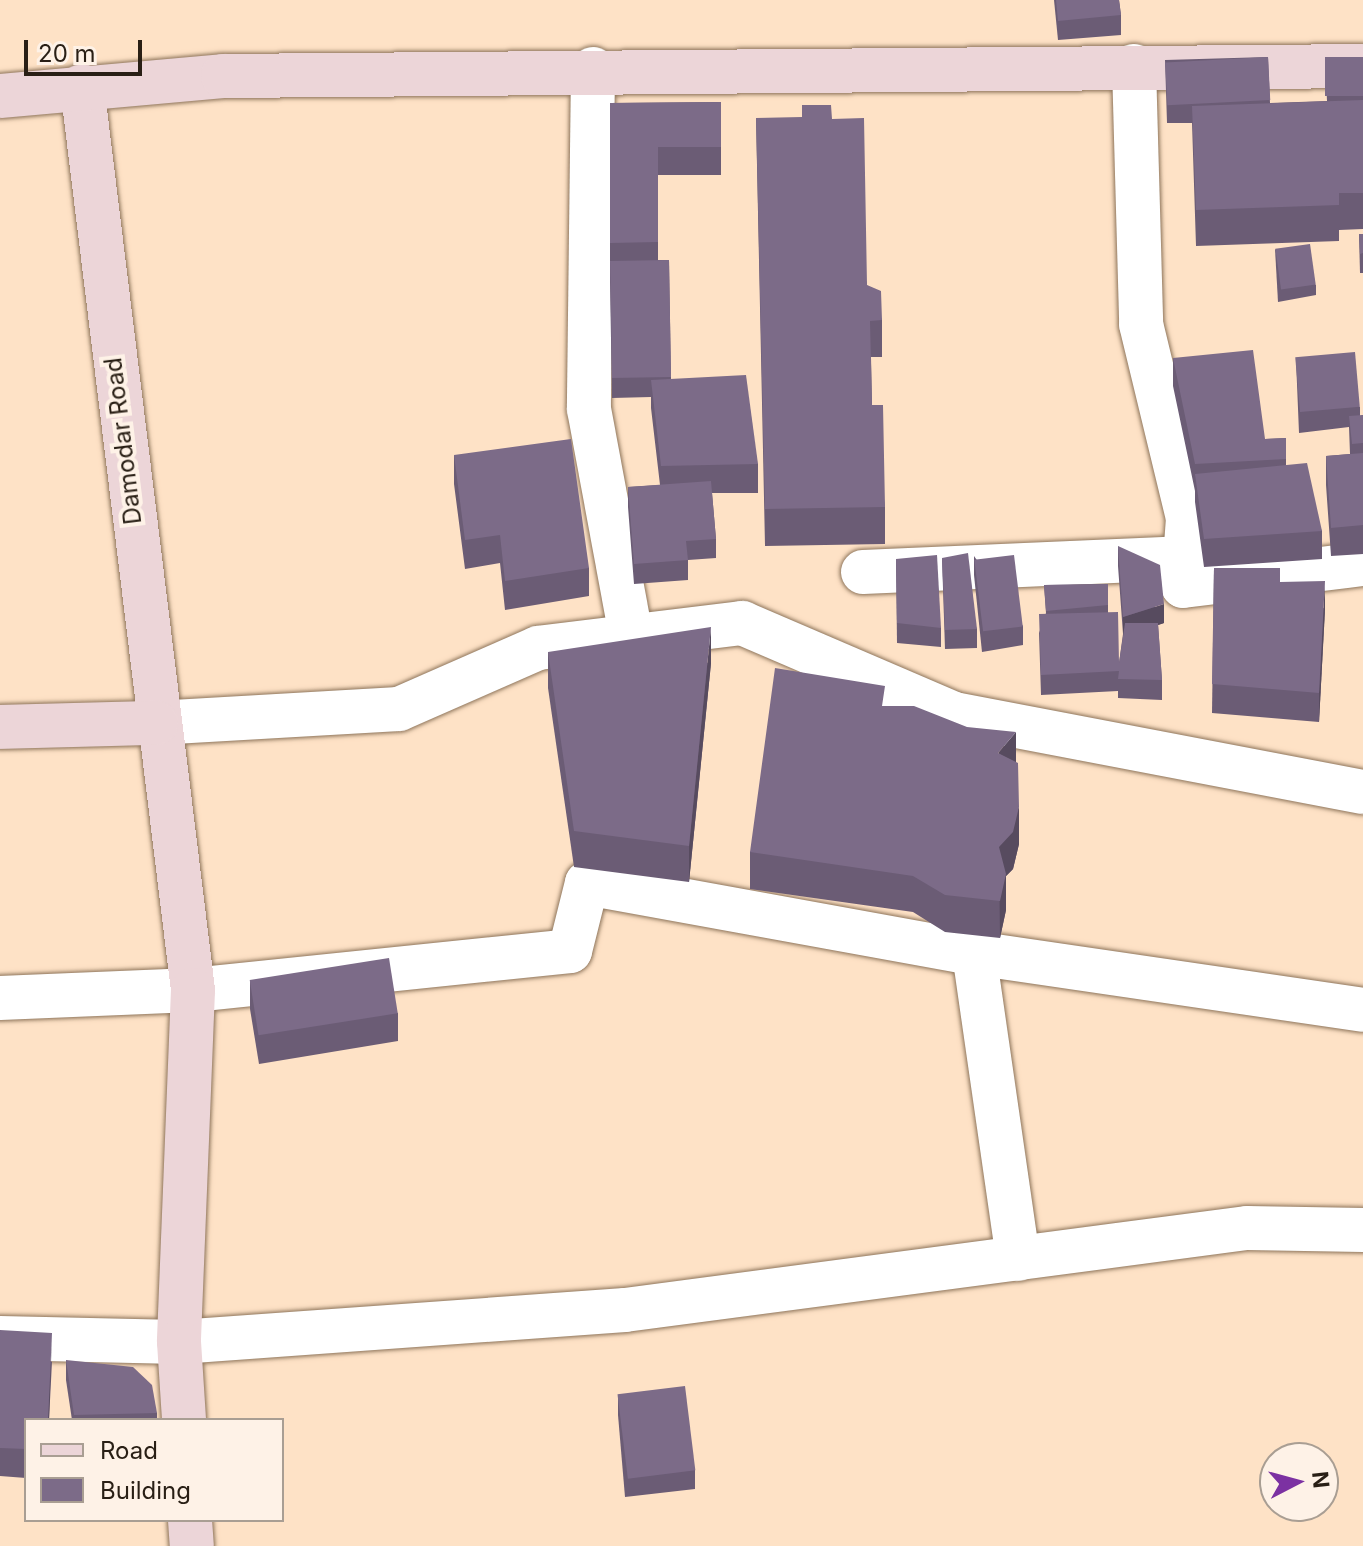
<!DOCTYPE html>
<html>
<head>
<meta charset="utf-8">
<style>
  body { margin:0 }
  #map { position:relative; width:1363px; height:1546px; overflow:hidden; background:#fee2c6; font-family:Inter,sans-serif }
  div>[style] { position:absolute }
  .roads { filter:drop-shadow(0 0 2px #8e755b) drop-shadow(0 0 2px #8e755b) }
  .street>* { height:44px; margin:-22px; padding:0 22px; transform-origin:22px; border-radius:22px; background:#fff }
  .secondary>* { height:44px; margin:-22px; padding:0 22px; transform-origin:22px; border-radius:22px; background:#ecd5d8 }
  .wall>* { inset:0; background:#6b5c75 }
  .shaded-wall>* { inset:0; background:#574b5f }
  .building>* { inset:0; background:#7c6b88; transform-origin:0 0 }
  span { translate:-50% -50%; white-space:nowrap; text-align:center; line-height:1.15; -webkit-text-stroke:8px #fef2e7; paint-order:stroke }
  .street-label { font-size:24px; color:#291f15 }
  .legend { position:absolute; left:24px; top:1418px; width:260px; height:104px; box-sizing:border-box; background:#fef2e7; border:2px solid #a99e93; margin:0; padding:10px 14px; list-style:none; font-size:24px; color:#291f15 }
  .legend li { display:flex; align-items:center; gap:16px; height:40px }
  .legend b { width:40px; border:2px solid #a99e93 }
  .north { position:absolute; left:1259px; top:1442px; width:80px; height:80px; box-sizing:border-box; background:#fef2e7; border:2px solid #a99e93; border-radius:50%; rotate:84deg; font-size:22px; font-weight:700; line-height:32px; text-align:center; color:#291f15 }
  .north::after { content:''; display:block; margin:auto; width:28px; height:36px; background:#7c31a2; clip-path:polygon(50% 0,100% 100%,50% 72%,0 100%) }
  .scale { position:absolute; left:24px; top:40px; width:118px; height:36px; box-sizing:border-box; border:4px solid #291f15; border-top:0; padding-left:10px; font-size:24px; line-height:28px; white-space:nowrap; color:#291f15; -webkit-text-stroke:6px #fef2e7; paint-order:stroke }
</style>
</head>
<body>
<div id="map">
  <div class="roads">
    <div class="street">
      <i style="left:1134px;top:66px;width:258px;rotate:88.4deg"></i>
      <i style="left:1141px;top:324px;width:200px;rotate:76.4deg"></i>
      <i style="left:1188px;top:518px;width:68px;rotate:94.2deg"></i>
      <i style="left:1183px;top:586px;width:181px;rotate:-7deg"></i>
      <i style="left:593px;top:69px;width:340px;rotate:90.7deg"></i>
      <i style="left:589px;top:409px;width:226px;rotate:79.5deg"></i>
      <i style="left:863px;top:572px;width:324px;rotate:-2.5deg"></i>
      <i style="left:156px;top:723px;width:243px;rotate:-3.3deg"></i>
      <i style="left:399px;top:709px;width:152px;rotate:-23.7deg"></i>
      <i style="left:538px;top:648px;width:206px;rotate:-7deg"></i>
      <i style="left:742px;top:623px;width:231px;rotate:23.2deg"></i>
      <i style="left:954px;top:714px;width:416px;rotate:10.8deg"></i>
      <i style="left:974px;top:953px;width:309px;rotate:81.8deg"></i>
      <i style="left:0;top:998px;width:193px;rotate:-2.4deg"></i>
      <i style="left:193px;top:990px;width:379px;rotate:-5.9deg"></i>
      <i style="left:570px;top:951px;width:70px;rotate:-76deg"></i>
      <i style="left:587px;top:883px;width:393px;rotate:10.3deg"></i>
      <i style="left:974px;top:953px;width:393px;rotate:8.3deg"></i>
      <i style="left:0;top:1338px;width:179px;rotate:1.3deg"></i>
      <i style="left:179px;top:1342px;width:447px;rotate:-4.1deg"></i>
      <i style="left:625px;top:1310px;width:627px;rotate:-7.51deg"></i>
      <i style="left:1247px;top:1228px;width:116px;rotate:1deg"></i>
    </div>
    <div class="secondary">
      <i style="left:82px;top:86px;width:911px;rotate:83deg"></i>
      <i style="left:193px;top:990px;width:352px;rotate:92.3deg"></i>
      <i style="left:179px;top:1342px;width:78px;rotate:86.3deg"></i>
      <i style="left:0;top:96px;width:224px;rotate:-5.1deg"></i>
      <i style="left:223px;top:76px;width:1140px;rotate:-0.5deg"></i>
      <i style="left:0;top:727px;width:156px;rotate:-1.5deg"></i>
      <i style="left:190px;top:1520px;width:26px;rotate:86deg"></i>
    </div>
  </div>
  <div class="wall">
    <i style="clip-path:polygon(1054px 0,1119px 0,1121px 15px,1121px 35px,1058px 40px)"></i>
    <i style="clip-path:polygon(1268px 57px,1270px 103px,1327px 101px,1325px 59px,1363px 57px,1363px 229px,1339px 230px,1339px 241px,1196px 246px,1192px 123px,1167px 123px,1165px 60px)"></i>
    <i style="clip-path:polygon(721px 102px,721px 175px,658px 175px,658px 260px,669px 260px,671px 379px,758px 464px,758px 493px,712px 493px,716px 539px,716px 558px,688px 560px,688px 580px,634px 584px,628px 507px,628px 487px,660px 485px,651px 408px,651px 397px,612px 398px,610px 281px,610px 103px)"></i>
    <i style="clip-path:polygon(756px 118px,832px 119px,867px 285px,882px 320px,882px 357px,871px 357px,872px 405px,885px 507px,885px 544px,765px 546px)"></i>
    <i style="clip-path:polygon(1359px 234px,1363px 234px,1363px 273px,1360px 273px)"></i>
    <i style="clip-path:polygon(1275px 249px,1316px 285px,1316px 295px,1278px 302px)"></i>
    <i style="clip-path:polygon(1173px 358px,1265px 439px,1286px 438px,1286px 465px,1322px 531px,1322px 559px,1204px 567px,1195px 502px,1195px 491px,1173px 386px)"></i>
    <i style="clip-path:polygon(1296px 360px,1360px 407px,1360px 416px,1363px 415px,1363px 554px,1331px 556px,1326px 485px,1326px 456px,1350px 454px,1349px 427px,1299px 433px)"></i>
    <i style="clip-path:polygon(454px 455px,589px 568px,589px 596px,505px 610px,500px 563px,465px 569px,454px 484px)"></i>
    <i style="clip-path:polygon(1118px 546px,1164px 623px,1158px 625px,1162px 680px,1162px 700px,1118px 698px,1118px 691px,1041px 695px,1039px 633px,1046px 613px,1044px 585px,1108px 584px,1108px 612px,1119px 663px,1123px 634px,1118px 566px)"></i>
    <i style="clip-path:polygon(974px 556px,1023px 626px,1023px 645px,982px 652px,974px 575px)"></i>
    <i style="clip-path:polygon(942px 558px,977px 629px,977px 648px,945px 649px)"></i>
    <i style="clip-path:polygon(896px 559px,941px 628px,941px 647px,897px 643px)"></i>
    <i style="clip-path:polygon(1214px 568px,1280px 582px,1325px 609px,1319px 722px,1212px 713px)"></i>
    <i style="clip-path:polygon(548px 652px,711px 663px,689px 882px,574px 867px,548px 688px)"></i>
    <i style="clip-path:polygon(885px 706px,1016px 762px,1019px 844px,1013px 869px,1006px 876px,1006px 910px,1000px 938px,945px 932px,913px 912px,750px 889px,750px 852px)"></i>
    <i style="clip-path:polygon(250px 981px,398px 1013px,398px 1041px,259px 1064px,250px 1009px)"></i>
    <i style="clip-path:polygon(0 1330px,52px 1362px,49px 1420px,26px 1420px,26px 1478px,0 1476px)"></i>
    <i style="clip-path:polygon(66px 1360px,157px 1413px,157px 1420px,72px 1420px,66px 1380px)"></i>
    <i style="clip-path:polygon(618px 1395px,695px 1470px,695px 1489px,625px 1497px,618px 1415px)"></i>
  </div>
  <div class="shaded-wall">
    <i style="clip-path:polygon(1325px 581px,1325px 609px,1319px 722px,1319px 693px)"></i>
    <i style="clip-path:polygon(1164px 604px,1164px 623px,1123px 637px,1123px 617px)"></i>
    <i style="clip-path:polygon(711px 627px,711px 663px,689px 882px,689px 846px)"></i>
    <i style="clip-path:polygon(1016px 732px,1016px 769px,998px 753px)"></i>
    <i style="clip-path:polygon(1019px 807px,1019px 844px,1013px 869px,1006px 876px,1006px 910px,1000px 938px,999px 847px)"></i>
    <i style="clip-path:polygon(52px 1333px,49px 1420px,48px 1420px)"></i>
  </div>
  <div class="building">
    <i style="clip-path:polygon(1056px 0,1119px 0,1121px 15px,1058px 21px)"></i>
    <i style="left:1268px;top:57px;width:43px;height:103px;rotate:87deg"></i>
    <i style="left:1363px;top:57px;width:39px;height:38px;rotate:90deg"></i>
    <i style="clip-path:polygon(1363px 100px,1363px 193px,1339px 193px,1339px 205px,1196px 210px,1192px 106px)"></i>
    <i style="clip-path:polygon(721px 102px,721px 147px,658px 147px,658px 242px,610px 243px,610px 103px)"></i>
    <i style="clip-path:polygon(802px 105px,831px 105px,832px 119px,864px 118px,867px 285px,881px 291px,882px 320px,870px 321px,872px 405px,883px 405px,885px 507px,765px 509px,756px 118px,802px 117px)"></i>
    <i style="clip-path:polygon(1359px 234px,1363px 234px,1363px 253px,1360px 254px)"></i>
    <i style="left:1310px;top:244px;width:41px;height:35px;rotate:82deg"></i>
    <i style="left:669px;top:260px;width:117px;height:59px;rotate:89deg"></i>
    <i style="clip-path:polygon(1253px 350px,1265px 439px,1286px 438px,1286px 459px,1195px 464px,1173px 358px)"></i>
    <i style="left:1355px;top:352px;width:55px;height:60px;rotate:85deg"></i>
    <i style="clip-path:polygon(746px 375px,758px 464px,661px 466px,651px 380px)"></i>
    <i style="clip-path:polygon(1363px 415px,1363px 443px,1352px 444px,1349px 416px)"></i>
    <i style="clip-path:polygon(571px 439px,589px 568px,505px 581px,500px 535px,465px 540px,454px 455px)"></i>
    <i style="clip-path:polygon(1363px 453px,1363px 525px,1331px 528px,1326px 456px)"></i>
    <i style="clip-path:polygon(1307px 463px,1322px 531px,1204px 539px,1195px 474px)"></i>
    <i style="clip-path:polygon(711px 481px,716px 539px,686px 541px,688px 560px,634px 564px,628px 487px)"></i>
    <i style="clip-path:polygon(1118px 546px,1160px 565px,1164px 604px,1123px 617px)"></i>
    <i style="clip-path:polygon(968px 553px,977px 629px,945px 630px,942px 558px)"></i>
    <i style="clip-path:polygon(937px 555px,941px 628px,897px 623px,896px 559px)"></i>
    <i style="left:1014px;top:555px;width:72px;height:40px;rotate:83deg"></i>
    <i style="clip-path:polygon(1214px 568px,1280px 568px,1280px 582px,1325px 581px,1319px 693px,1212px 684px)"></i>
    <i style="clip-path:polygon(1108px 584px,1108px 605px,1046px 611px,1044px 585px)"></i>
    <i style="clip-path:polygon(1118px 612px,1119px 663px,1125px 623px,1158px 623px,1162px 680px,1118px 679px,1119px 671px,1041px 675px,1039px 614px)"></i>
    <i style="clip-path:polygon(711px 627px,689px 846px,574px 831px,548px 652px)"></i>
    <i style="clip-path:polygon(775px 668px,885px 686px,882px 706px,914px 706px,967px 727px,1016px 732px,998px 753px,1018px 763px,1019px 807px,1013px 832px,999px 847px,1006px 874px,1000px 901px,945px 895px,913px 876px,750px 852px)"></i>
    <i style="left:389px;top:958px;width:56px;height:141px;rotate:81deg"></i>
    <i style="clip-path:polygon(0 1330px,52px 1333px,48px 1420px,26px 1420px,26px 1449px,0 1448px)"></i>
    <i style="clip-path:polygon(66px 1360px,133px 1367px,152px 1385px,157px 1413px,74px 1415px)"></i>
    <i style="left:685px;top:1386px;width:85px;height:68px;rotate:83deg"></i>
  </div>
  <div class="street-label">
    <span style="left:123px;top:441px;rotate:-97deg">Damodar Road</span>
  </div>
  <ul class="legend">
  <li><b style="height:10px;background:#ecd5d8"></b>Road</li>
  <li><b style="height:22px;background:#7c6b88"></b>Building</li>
  </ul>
  <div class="north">N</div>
  <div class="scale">20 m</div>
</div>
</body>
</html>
